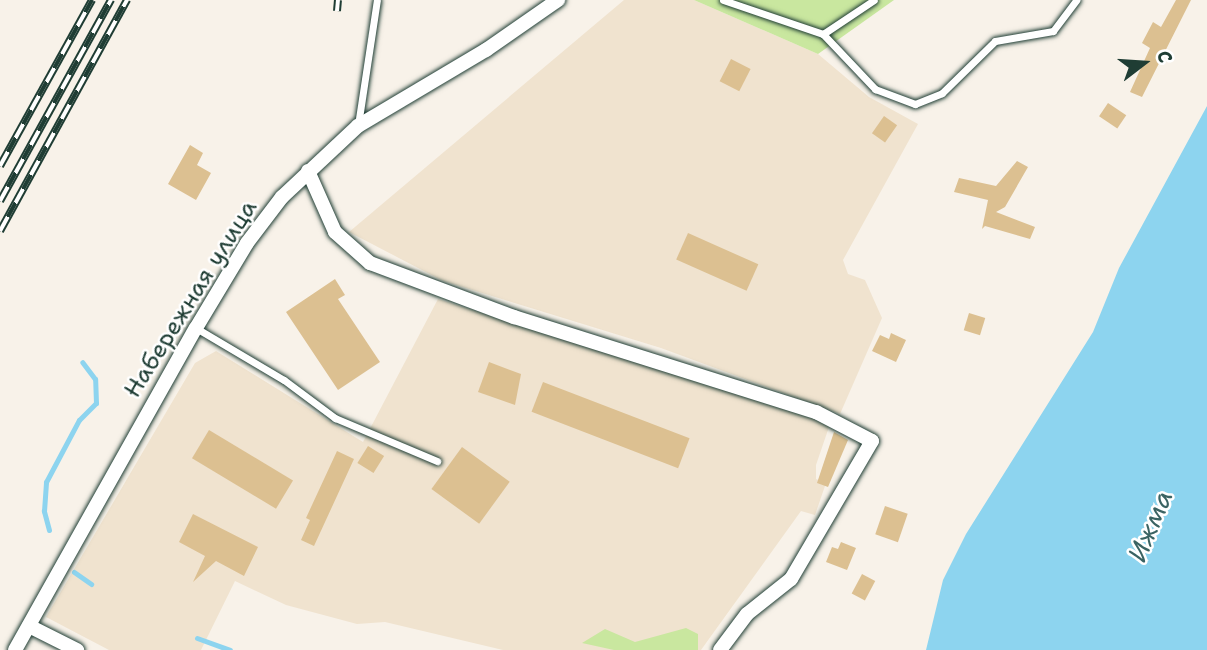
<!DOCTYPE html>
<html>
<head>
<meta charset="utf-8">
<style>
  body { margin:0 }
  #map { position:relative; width:1207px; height:650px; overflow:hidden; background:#f8f2e9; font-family:"Shantell Sans",sans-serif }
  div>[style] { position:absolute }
  .built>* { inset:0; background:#f0e3cf }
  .green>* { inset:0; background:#c9e79f }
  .water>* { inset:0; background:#8dd4ef }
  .stream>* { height:5px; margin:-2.5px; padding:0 2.5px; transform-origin:2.5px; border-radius:2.5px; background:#8dd4ef }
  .building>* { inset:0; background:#dcc091; transform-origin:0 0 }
  .roads { filter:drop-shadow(0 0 2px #1f3d34) drop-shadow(0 0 2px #1f3d34) }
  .service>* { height:7px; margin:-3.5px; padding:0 3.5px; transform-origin:3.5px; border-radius:3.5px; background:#fff }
  .minor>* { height:14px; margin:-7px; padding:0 7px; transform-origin:7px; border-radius:7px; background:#fff }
  .rail>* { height:8px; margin-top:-4px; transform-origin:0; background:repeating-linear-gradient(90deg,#fff 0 16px,#1f3d34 0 32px); box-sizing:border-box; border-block:2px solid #1f3d34 }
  span { translate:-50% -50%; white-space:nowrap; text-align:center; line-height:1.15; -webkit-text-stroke:5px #fff; paint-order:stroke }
  .street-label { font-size:24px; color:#1f3d34 }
  .water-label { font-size:26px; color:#3a6363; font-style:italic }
  .north { position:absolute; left:1109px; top:28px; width:70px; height:70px; -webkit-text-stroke:5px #fff; paint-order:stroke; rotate:73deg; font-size:19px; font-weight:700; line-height:28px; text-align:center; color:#1f3d34 }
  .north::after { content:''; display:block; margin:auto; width:24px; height:32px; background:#1f3d34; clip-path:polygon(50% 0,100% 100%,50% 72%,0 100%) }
</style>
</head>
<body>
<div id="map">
  <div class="built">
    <i style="clip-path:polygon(624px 0,694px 0,818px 54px,869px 97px,918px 124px,843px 260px,848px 274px,865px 280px,882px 318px,840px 414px,661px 348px,443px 281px,349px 232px)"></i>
    <i style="clip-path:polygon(438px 299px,830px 424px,816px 465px,816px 479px,826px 483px,815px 515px,801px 511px,701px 650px,503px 650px,385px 622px,357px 624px,286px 605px,235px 581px,201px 650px,109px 650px,46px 617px,195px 363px,216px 351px,363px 442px)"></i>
  </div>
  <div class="green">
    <i style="clip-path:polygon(694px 0,894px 0,818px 54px)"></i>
    <i style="clip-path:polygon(686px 628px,698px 634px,698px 650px,614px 650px,582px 643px,605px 629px,635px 642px)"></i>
  </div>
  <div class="water">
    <i style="clip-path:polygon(1207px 106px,1207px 650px,926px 650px,943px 580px,966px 534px,1093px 332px,1119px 268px)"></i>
  </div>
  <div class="stream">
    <i style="left:49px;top:530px;width:20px;rotate:-105deg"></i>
    <i style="left:44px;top:511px;width:29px;rotate:-86deg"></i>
    <i style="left:46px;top:482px;width:70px;rotate:-62deg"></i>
    <i style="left:79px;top:420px;width:24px;rotate:-45deg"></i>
    <i style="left:96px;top:403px;width:24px;rotate:-92deg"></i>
    <i style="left:95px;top:379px;width:21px;rotate:-127deg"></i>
    <i style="left:74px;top:572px;width:21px;rotate:35deg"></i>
    <i style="left:197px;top:638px;width:35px;rotate:20deg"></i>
  </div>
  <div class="building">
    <i style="clip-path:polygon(1176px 0,1191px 0,1142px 97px,1130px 92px,1150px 48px,1142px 43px,1153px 22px,1161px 27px)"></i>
    <i style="left:731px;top:59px;width:22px;height:25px;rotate:27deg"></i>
    <i style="left:1108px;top:103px;width:22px;height:16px;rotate:34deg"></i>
    <i style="left:884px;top:116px;width:16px;height:21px;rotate:35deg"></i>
    <i style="clip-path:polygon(190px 145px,203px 153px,197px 165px,211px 173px,196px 200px,168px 184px)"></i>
    <i style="clip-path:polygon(1017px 161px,1028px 167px,1005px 207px,996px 212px,1035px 227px,1030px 239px,985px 226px,982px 229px,988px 200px,954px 192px,959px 178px,996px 186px)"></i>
    <i style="left:688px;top:233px;width:77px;height:29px;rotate:24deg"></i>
    <i style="clip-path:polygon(335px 279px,345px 295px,338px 299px,380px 362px,338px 390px,286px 312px)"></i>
    <i style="left:969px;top:313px;width:17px;height:18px;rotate:17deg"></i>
    <i style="clip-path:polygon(891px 333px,906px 340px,896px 362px,872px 351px,880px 335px,889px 339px)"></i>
    <i style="clip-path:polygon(489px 362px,521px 374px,515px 405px,478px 392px)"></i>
    <i style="left:543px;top:382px;width:157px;height:32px;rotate:21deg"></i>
    <i style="left:209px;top:430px;width:98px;height:33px;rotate:31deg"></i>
    <i style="clip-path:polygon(834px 432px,848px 440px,828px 487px,817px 483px)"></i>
    <i style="left:368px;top:446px;width:19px;height:20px;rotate:32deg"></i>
    <i style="left:462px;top:447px;width:59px;height:52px;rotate:36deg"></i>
    <i style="clip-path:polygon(337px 451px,354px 459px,314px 546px,301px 540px,310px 520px,306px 518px)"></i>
    <i style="left:885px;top:506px;width:24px;height:30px;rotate:19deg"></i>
    <i style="clip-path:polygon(193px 514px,258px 547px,244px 576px,216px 561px,193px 582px,205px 556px,179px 542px)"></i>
    <i style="clip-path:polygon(841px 542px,856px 548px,847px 570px,826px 562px,832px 547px,838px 549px)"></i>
    <i style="left:862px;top:574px;width:15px;height:22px;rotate:28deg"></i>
  </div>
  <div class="roads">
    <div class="service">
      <i style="left:723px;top:0;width:106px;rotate:18.8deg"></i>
      <i style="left:823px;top:34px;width:76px;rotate:46.6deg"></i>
      <i style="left:875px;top:89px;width:43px;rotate:20.6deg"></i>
      <i style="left:915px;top:104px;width:29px;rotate:-22deg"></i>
      <i style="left:942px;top:93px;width:74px;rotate:-44.5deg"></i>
      <i style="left:995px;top:41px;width:59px;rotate:-9.8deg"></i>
      <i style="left:1053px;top:31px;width:39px;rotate:-53deg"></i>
      <i style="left:823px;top:34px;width:61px;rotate:-33.7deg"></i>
      <i style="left:358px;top:125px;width:126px;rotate:-81.4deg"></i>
      <i style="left:196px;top:328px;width:102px;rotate:30.6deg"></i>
      <i style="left:284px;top:380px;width:64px;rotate:36.7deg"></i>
      <i style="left:335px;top:418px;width:111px;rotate:22.9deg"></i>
    </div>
    <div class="minor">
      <i style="left:308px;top:171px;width:67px;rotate:66.1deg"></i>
      <i style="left:335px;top:232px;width:47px;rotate:41.5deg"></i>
      <i style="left:370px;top:263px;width:154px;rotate:20.6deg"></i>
      <i style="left:514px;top:317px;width:317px;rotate:17.5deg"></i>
      <i style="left:816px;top:412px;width:63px;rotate:27.4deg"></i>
      <i style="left:872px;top:441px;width:160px;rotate:120.4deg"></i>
      <i style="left:791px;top:579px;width:56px;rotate:141.5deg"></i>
      <i style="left:747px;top:614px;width:45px;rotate:126.9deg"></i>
      <i style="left:29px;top:626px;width:54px;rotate:26.6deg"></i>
      <i style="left:15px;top:650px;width:369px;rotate:-60.7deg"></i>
      <i style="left:196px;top:328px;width:99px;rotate:-59deg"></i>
      <i style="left:247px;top:243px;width:58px;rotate:-52.7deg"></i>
      <i style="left:282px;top:197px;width:104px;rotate:-43.1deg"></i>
      <i style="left:358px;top:126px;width:149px;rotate:-30.7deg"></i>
      <i style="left:486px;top:50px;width:88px;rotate:-34.8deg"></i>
    </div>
  </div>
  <div class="rail">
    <i style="left:337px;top:11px;width:11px;rotate:-85deg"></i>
    <i style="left:0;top:166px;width:190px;rotate:-61deg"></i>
    <i style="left:0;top:201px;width:230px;rotate:-61.1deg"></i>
    <i style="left:0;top:231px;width:264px;rotate:-61.2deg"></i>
  </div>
  <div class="street-label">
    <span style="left:191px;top:299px;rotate:-58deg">Набережная улица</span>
  </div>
  <div class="water-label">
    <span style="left:1150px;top:526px;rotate:-67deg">Ижма</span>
  </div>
  <div class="north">С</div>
</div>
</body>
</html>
